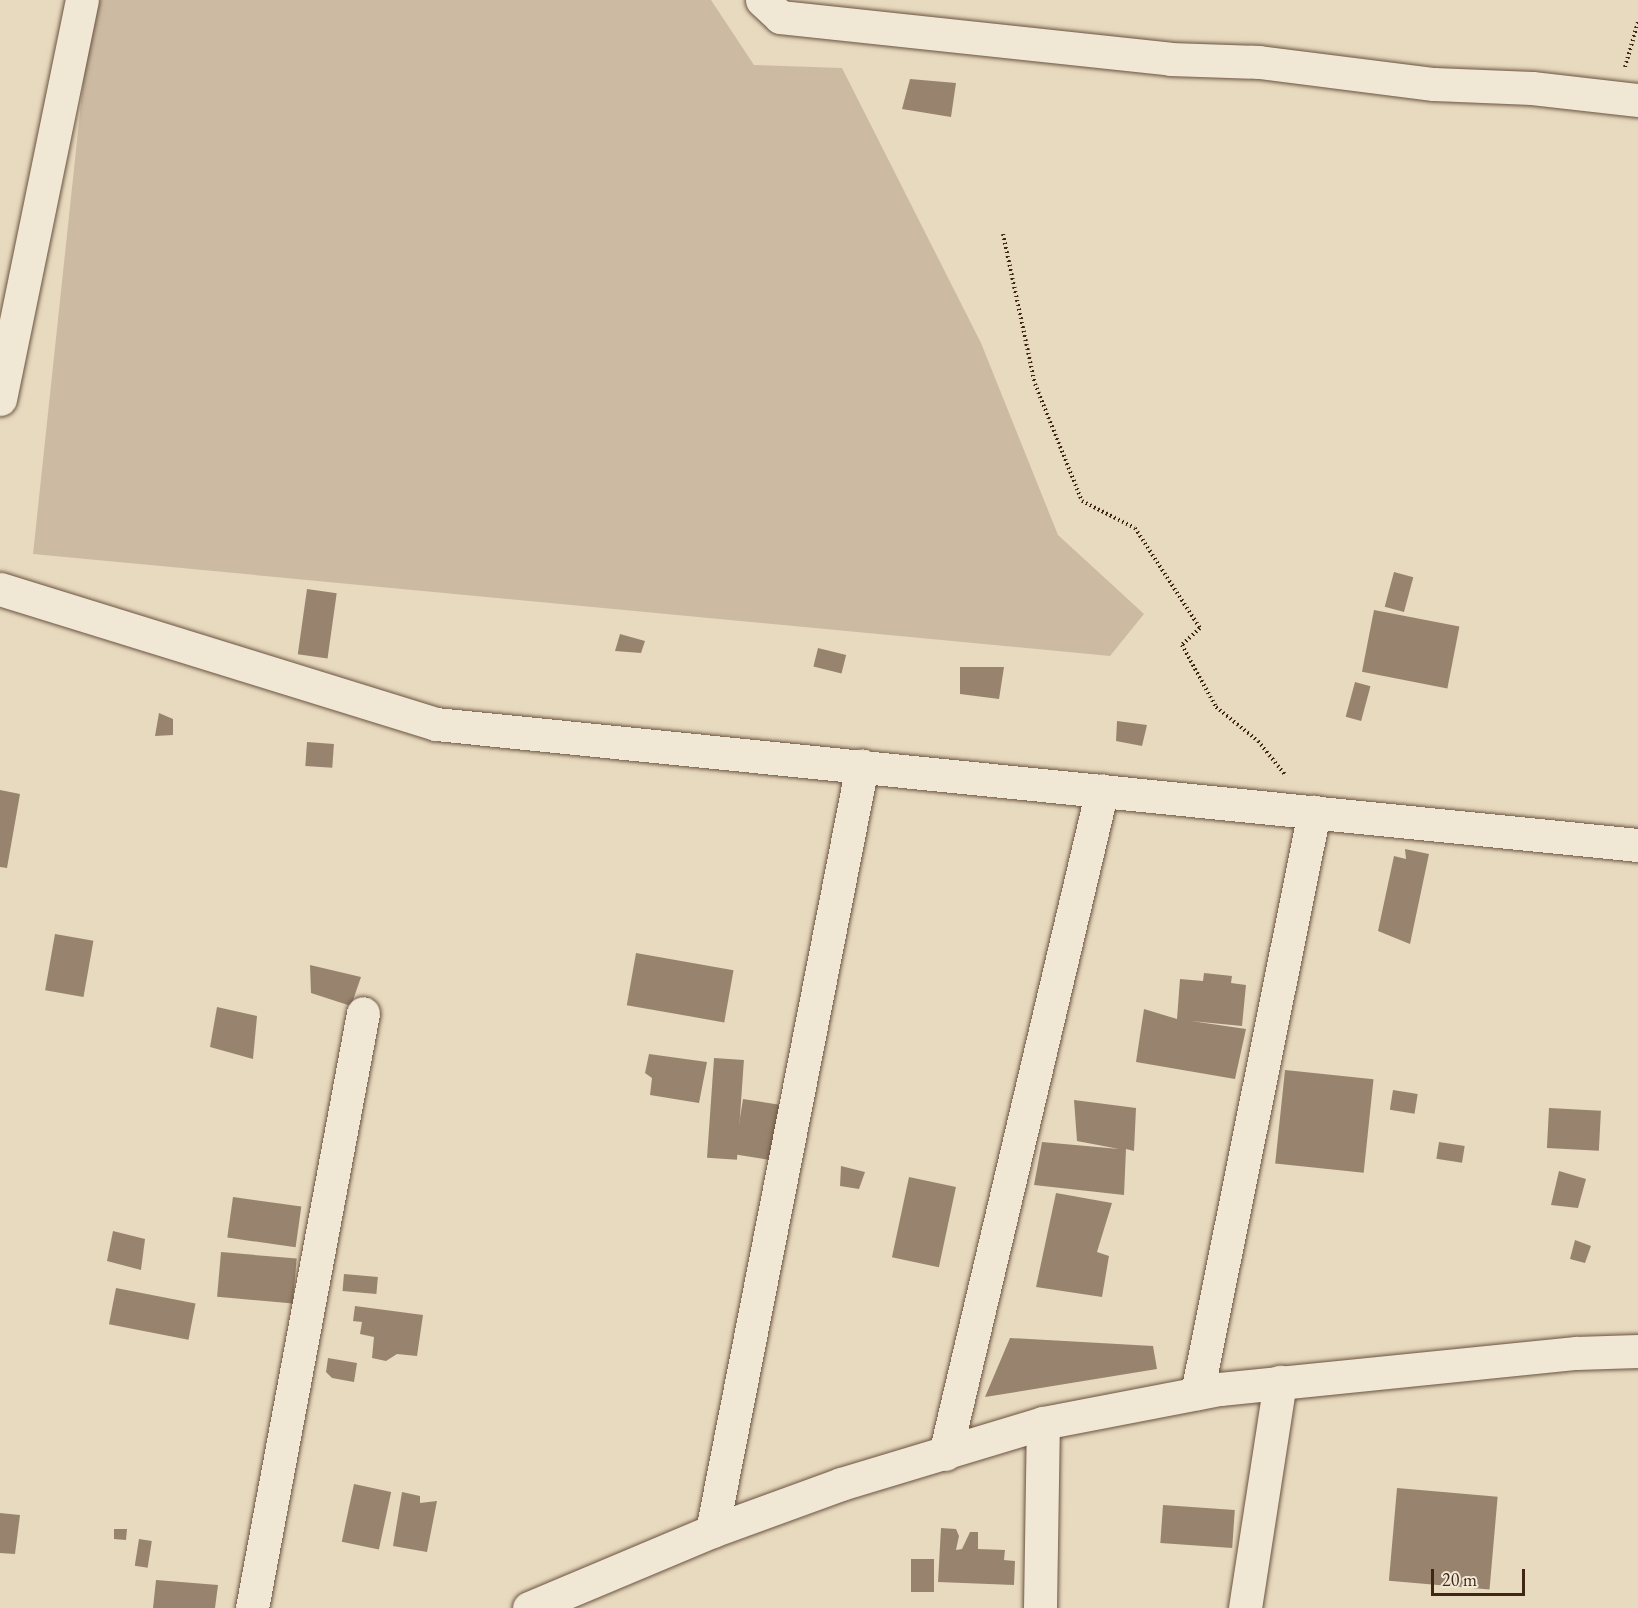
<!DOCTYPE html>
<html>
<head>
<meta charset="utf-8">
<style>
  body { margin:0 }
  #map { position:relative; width:1638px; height:1608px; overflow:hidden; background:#e8dabf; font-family:"EB Garamond",serif }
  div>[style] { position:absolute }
  .green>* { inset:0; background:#ccbba2 }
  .building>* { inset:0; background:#98846e; transform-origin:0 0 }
  .path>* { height:4px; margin-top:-2px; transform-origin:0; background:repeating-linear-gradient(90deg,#412617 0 1.5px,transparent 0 4.5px) }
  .roads { filter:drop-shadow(0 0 2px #6b5341) drop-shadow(0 0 2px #6b5341) }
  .minor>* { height:33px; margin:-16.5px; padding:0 16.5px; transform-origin:16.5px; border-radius:16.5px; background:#f0e7d5 }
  span { translate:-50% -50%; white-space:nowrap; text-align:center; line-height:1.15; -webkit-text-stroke:5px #f0e7d5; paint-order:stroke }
  .scale { position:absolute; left:1431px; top:1569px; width:94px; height:27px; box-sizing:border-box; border:3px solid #412617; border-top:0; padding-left:8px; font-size:18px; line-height:21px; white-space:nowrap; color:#412617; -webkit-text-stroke:4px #f0e7d5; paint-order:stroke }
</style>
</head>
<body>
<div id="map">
  <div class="green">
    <i style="clip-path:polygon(92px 0,711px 0,754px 65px,842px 68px,981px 343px,1058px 535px,1144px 614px,1110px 656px,33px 554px)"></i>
  </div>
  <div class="building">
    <i style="clip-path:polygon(910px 79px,956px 83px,951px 117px,902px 109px)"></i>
    <i style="left:1394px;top:572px;width:20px;height:36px;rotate:15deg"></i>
    <i style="left:307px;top:589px;width:30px;height:66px;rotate:8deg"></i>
    <i style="left:1374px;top:610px;width:87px;height:63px;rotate:11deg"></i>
    <i style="clip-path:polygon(620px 634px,645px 641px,641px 653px,615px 651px)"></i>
    <i style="left:818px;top:648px;width:29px;height:19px;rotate:14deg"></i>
    <i style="clip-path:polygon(960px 667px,1004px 667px,999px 699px,960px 694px)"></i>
    <i style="left:1355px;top:682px;width:16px;height:36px;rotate:15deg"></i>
    <i style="clip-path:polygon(159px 713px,173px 719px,173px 735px,155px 736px)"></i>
    <i style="clip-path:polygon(1117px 721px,1147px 725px,1142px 746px,1116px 741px)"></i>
    <i style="left:307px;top:742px;width:27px;height:24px;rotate:4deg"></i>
    <i style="clip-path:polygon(0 790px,20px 794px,7px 868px,0 867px)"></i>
    <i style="clip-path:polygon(1405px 849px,1429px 854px,1410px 944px,1378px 931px,1394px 856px,1406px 859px)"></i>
    <i style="left:55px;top:934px;width:39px;height:57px;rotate:10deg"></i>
    <i style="left:636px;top:953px;width:99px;height:53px;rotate:10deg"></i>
    <i style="clip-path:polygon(310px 965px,361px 977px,351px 1006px,311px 993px)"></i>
    <i style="clip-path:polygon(1204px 973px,1232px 976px,1231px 983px,1246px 985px,1242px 1026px,1191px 1021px,1246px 1029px,1235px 1079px,1136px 1062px,1144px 1009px,1177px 1019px,1180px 979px,1203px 981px)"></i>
    <i style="clip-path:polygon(217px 1007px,257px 1016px,253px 1059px,210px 1047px)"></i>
    <i style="clip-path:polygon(649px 1054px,707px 1062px,699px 1103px,650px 1095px,652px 1078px,645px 1073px)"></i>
    <i style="left:714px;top:1058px;width:30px;height:100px;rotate:4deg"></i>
    <i style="left:1285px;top:1070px;width:89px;height:94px;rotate:6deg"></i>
    <i style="left:1393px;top:1090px;width:25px;height:20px;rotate:9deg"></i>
    <i style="left:743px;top:1099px;width:45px;height:56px;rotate:9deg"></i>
    <i style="clip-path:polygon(1074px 1100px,1136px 1108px,1134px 1151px,1126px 1149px,1124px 1195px,1034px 1185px,1042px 1142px,1119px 1149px,1077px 1141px)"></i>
    <i style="left:1549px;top:1108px;width:52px;height:40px;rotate:3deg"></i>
    <i style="left:1439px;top:1142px;width:26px;height:17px;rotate:9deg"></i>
    <i style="clip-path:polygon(841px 1166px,865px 1172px,859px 1189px,840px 1186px)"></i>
    <i style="clip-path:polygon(1559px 1171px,1586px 1179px,1578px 1208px,1551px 1205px)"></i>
    <i style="left:909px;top:1177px;width:48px;height:82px;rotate:12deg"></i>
    <i style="clip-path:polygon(1056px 1193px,1112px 1203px,1097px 1252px,1109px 1256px,1102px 1297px,1036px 1287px)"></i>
    <i style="left:233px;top:1197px;width:69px;height:41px;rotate:8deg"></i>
    <i style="clip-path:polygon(113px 1231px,145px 1239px,141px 1270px,107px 1261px)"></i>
    <i style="clip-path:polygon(1575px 1240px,1591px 1246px,1585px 1263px,1570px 1259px)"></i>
    <i style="left:221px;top:1252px;width:76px;height:45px;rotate:5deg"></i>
    <i style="left:344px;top:1274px;width:34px;height:17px;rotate:5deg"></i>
    <i style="left:116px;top:1288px;width:81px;height:37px;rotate:11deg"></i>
    <i style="clip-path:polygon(355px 1306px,423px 1315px,417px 1356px,397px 1354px,386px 1361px,372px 1358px,374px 1337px,360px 1334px,362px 1322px,353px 1321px)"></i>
    <i style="clip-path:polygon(1010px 1338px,1153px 1346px,1157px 1369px,985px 1397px)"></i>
    <i style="clip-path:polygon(328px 1358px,357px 1363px,354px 1382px,332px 1378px,326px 1372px)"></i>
    <i style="left:354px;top:1484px;width:38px;height:59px;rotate:12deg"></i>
    <i style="left:1397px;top:1488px;width:101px;height:93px;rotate:5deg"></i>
    <i style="clip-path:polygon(402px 1492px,420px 1496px,420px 1503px,437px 1501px,427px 1552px,393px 1546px)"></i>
    <i style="left:1163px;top:1505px;width:72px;height:38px;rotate:4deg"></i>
    <i style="clip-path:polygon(0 1513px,20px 1515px,15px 1554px,0 1553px)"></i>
    <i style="clip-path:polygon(941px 1528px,956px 1529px,959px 1536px,956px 1550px,962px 1549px,970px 1532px,978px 1532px,978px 1549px,1005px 1550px,1004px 1560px,1015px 1561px,1014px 1585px,938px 1582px)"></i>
    <i style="clip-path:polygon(114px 1529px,127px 1529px,126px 1540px,114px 1539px)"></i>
    <i style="left:139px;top:1539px;width:13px;height:27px;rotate:9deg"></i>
    <i style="left:911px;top:1559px;width:23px;height:33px"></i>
    <i style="clip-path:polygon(156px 1580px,218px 1585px,215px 1608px,153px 1608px)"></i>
  </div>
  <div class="path">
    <i style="left:1625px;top:67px;width:47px;rotate:-73.9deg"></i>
    <i style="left:1003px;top:234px;width:153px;rotate:78deg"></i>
    <i style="left:1035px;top:384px;width:126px;rotate:68.1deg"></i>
    <i style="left:1082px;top:501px;width:59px;rotate:27deg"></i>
    <i style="left:1135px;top:528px;width:119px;rotate:57deg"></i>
    <i style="left:1200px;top:628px;width:25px;rotate:137deg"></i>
    <i style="left:1182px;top:645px;width:71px;rotate:61.3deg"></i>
    <i style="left:1216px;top:707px;width:54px;rotate:39deg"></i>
    <i style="left:1258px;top:741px;width:45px;rotate:51.3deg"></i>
  </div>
  <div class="roads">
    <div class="minor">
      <i style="left:762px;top:0;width:25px;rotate:43deg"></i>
      <i style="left:780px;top:17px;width:392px;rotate:6.1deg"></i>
      <i style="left:1170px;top:59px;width:89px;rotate:1.9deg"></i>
      <i style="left:1259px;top:62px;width:176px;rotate:7.2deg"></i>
      <i style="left:1434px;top:84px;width:98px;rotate:2.3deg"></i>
      <i style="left:1532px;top:88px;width:107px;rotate:6.5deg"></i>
      <i style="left:0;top:399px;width:407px;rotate:-78.4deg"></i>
      <i style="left:0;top:589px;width:456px;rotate:17.2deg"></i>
      <i style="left:436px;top:724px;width:1208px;rotate:5.75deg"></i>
      <i style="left:1197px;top:1393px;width:593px;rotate:-78.61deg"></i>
      <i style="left:945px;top:1454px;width:682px;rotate:-76.7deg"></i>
      <i style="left:712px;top:1531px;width:780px;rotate:-78.91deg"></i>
      <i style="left:252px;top:1608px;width:605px;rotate:-79.43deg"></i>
      <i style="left:529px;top:1608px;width:199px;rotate:-22.8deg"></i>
      <i style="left:712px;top:1531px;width:137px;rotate:-20deg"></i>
      <i style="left:841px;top:1484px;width:211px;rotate:-16.8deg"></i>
      <i style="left:1043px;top:1423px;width:180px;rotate:-10.9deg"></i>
      <i style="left:1220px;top:1389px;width:358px;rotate:-5.8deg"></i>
      <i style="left:1576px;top:1353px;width:62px;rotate:-1.8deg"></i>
      <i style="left:1040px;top:1608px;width:185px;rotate:-89.1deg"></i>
      <i style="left:1245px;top:1608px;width:229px;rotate:-81.2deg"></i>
    </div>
  </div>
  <div class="scale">20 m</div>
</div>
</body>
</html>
